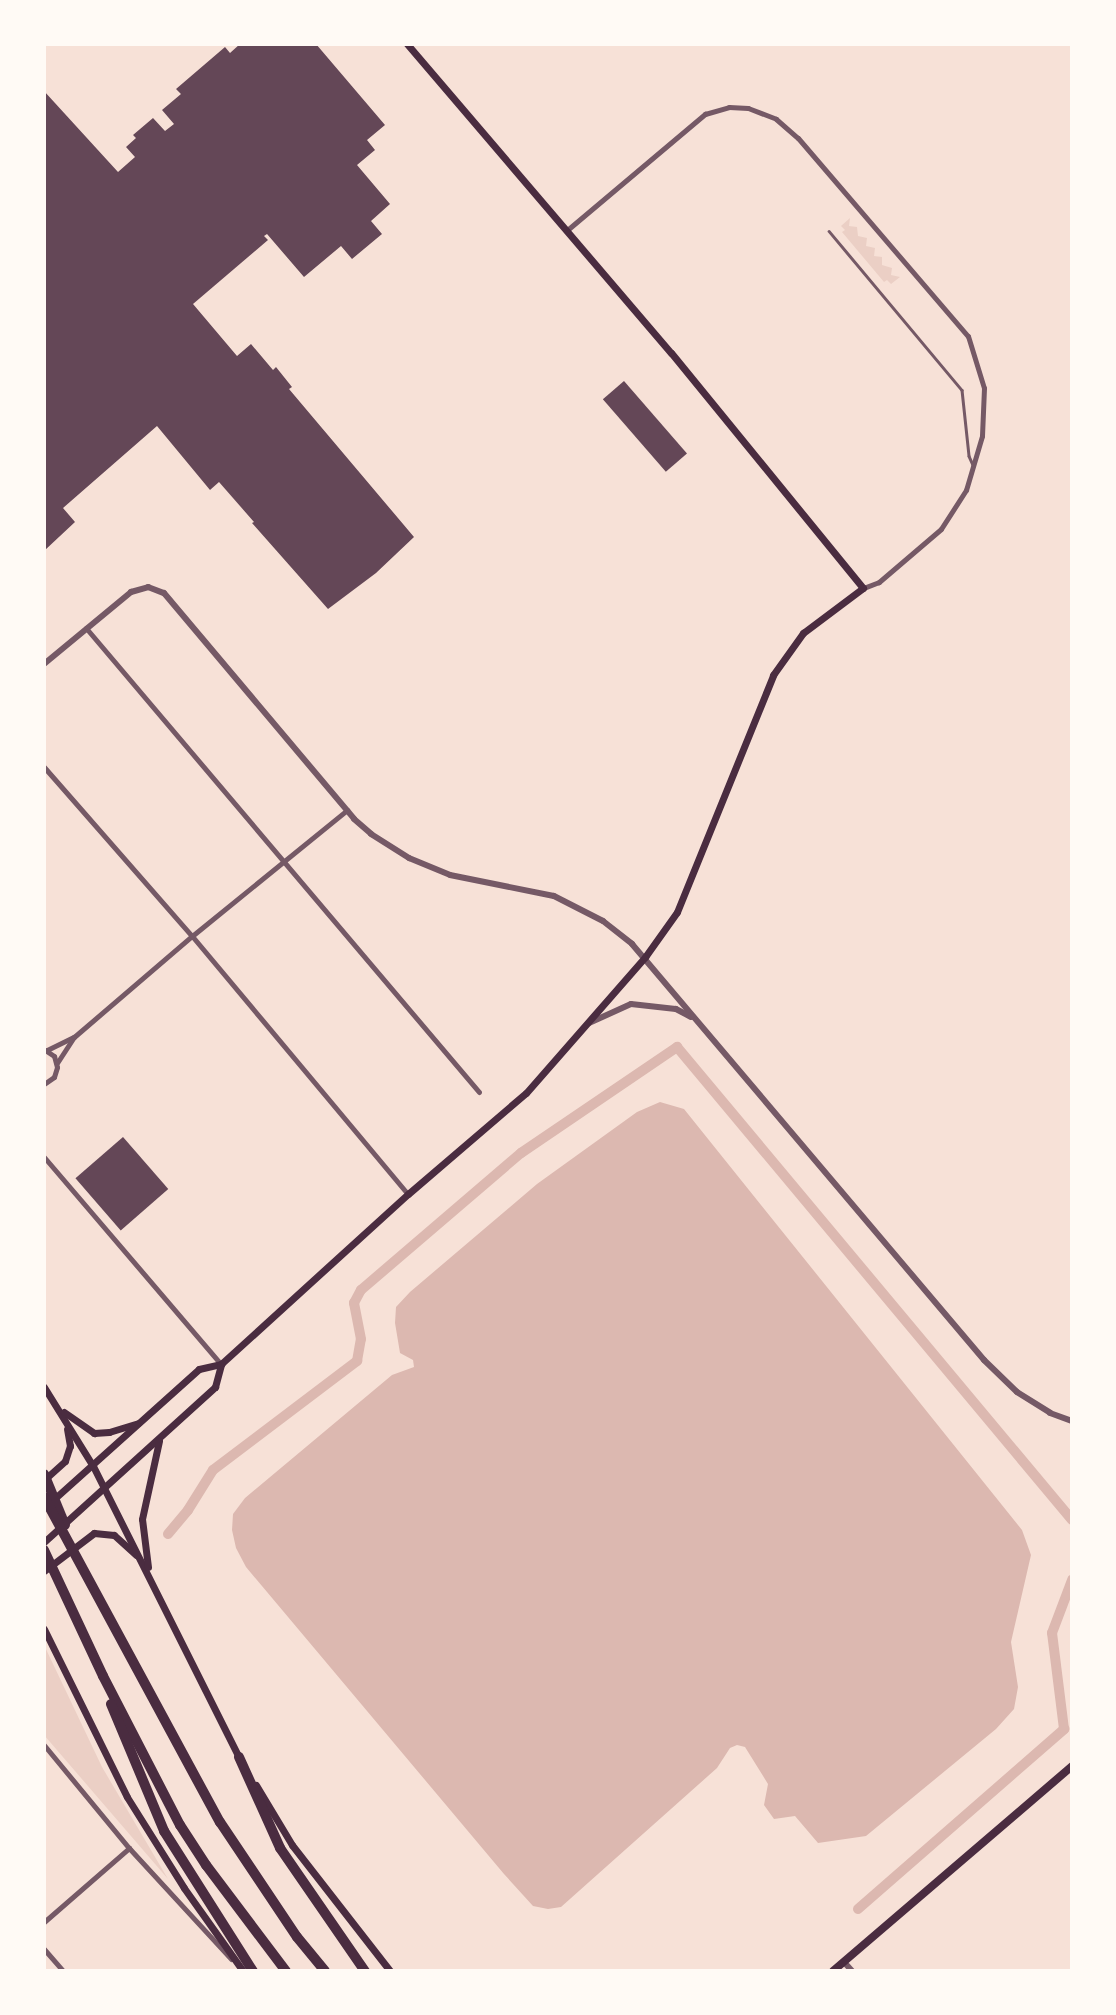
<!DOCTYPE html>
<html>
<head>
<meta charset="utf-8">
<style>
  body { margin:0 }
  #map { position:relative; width:1116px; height:2015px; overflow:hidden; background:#f7e1d7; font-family:Barlow,sans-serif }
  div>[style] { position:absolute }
  .green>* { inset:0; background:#ebcfc5 }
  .water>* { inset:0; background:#dcb8b0 }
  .canal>* { height:10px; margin:-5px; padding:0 5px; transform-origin:5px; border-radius:5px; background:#dcb8b0 }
  .building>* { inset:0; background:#644757; transform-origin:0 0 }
  .service>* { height:2.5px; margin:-1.25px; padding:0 1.25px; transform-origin:1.25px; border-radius:1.25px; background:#755966 }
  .minor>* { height:5px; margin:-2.5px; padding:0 2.5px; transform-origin:2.5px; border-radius:2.5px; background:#755966 }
  .tertiary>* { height:6px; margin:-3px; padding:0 3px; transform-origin:3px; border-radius:3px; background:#755966 }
  .secondary>* { height:7px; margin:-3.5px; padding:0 3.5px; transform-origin:3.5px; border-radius:3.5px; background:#4a2c40 }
  .primary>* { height:8px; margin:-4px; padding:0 4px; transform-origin:4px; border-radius:4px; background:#4a2c40 }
  .motorway>* { height:10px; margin:-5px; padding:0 5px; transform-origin:5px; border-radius:5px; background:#4a2c40 }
  span { translate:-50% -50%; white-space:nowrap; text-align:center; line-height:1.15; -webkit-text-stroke:7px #fffaf5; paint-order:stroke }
  .frame { position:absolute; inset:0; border:46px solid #fffaf5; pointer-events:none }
</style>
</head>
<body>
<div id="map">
  <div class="green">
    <i style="clip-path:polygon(850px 218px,849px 226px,857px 227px,858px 236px,867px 238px,866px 246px,875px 248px,874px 256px,882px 257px,882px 265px,892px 268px,891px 275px,900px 277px,891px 284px,887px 280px,884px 282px,842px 232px,845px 230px,841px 226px)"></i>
    <i style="clip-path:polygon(44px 1645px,102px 1767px,168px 1879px,44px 1735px)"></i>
  </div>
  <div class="water">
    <i style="clip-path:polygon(660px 1102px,684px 1109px,1022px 1530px,1031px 1555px,1011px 1642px,1018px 1687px,1014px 1709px,996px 1729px,866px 1836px,818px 1843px,795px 1816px,774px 1819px,764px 1805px,768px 1784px,745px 1747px,737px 1745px,730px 1748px,717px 1768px,561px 1907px,548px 1909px,533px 1906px,504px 1874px,246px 1567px,236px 1548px,232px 1530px,233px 1514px,245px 1498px,392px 1375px,414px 1367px,413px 1360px,400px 1353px,395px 1323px,396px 1307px,410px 1292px,537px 1184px,637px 1112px)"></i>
  </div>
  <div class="canal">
    <i style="left:168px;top:1534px;width:31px;rotate:-50deg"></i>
    <i style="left:188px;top:1510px;width:47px;rotate:-58deg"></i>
    <i style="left:213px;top:1470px;width:181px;rotate:-37.1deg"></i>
    <i style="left:357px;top:1361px;width:22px;rotate:-80deg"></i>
    <i style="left:361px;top:1339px;width:37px;rotate:-101deg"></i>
    <i style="left:354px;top:1303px;width:15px;rotate:-62deg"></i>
    <i style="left:361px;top:1290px;width:211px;rotate:-40.6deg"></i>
    <i style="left:521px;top:1153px;width:189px;rotate:-34.2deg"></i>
    <i style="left:677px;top:1047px;width:616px;rotate:50.13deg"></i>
    <i style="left:858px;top:1909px;width:274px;rotate:-41.1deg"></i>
    <i style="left:1064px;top:1729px;width:97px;rotate:-97.1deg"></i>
    <i style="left:1052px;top:1633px;width:57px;rotate:-69.3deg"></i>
  </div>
  <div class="building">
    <i style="clip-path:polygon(240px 44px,316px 44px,385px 125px,367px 140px,375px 150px,357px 165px,390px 204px,371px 221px,382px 234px,352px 259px,341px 246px,304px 277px,267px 234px,264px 236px,268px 240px,193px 304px,237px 356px,251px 344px,273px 370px,276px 367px,292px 387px,289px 389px,414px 537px,376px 573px,328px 609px,252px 523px,254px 522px,219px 482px,210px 490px,157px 426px,63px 508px,75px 522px,44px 551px,44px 91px,118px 172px,135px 157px,126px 147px,136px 138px,133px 135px,153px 118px,165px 131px,174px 124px,162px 110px,181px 94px,176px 89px,225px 47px,230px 53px)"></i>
    <i style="left:624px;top:381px;width:96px;height:28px;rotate:49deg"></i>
    <i style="left:123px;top:1137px;width:69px;height:63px;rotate:49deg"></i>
  </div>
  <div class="service">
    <i style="left:829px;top:231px;width:207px;rotate:50.1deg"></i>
    <i style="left:962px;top:390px;width:66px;rotate:83.9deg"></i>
    <i style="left:969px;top:456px;width:10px;rotate:66deg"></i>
  </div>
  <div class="minor">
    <i style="left:566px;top:231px;width:182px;rotate:-40.1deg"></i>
    <i style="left:705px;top:114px;width:25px;rotate:-16deg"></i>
    <i style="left:729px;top:107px;width:19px;rotate:3deg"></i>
    <i style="left:748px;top:108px;width:30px;rotate:21deg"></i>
    <i style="left:776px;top:119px;width:29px;rotate:41deg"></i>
    <i style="left:798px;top:138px;width:261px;rotate:49.4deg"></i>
    <i style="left:968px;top:336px;width:54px;rotate:72.9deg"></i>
    <i style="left:984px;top:388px;width:48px;rotate:92.4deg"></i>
    <i style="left:982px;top:436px;width:56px;rotate:106.5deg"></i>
    <i style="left:966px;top:490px;width:46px;rotate:122.7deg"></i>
    <i style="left:941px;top:529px;width:82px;rotate:139.5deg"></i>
    <i style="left:879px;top:582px;width:17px;rotate:159deg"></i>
    <i style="left:86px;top:628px;width:608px;rotate:49.74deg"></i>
    <i style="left:44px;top:767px;width:225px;rotate:48.8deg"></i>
    <i style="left:192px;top:936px;width:336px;rotate:50.1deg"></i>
    <i style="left:47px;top:1050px;width:30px;rotate:-26deg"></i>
    <i style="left:74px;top:1037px;width:155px;rotate:-40.6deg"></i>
    <i style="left:192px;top:936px;width:200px;rotate:-39.1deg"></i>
    <i style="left:57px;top:1063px;width:31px;rotate:-57deg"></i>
    <i style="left:44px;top:1084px;width:12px;rotate:-35deg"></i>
    <i style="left:54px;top:1077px;width:10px;rotate:-73deg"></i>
    <i style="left:57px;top:1067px;width:11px;rotate:-105deg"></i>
    <i style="left:54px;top:1056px;width:11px;rotate:-146deg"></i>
    <i style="left:44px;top:1157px;width:272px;rotate:49.5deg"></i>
    <i style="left:44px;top:1745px;width:134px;rotate:50.5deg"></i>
    <i style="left:129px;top:1848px;width:151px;rotate:47.4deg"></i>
    <i style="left:44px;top:1922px;width:113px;rotate:-41deg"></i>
    <i style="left:44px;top:1949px;width:29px;rotate:49deg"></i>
  </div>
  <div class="tertiary">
    <i style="left:44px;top:664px;width:113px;rotate:-39.6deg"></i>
    <i style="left:131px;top:592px;width:18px;rotate:-16deg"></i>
    <i style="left:148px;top:587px;width:17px;rotate:21deg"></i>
    <i style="left:164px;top:593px;width:295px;rotate:49.9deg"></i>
    <i style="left:354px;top:819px;width:23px;rotate:41deg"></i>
    <i style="left:371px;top:834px;width:45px;rotate:32.3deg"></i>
    <i style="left:409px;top:858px;width:44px;rotate:22.5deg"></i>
    <i style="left:450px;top:875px;width:106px;rotate:11.4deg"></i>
    <i style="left:554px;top:896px;width:55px;rotate:27deg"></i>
    <i style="left:603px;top:921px;width:37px;rotate:38deg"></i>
    <i style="left:632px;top:944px;width:545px;rotate:49.76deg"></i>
    <i style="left:984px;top:1360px;width:46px;rotate:44.1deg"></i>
    <i style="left:1017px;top:1392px;width:39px;rotate:32deg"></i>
    <i style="left:1050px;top:1413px;width:23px;rotate:20deg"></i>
    <i style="left:589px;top:1023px;width:46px;rotate:-24.3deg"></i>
    <i style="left:631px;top:1004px;width:45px;rotate:6.3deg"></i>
    <i style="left:676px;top:1009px;width:17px;rotate:28deg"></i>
    <i style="left:844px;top:1962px;width:12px;rotate:48deg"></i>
  </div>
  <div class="secondary">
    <i style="left:44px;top:1387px;width:93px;rotate:58.2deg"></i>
    <i style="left:93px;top:1466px;width:329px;rotate:63.4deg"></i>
    <i style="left:64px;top:1412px;width:37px;rotate:35deg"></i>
    <i style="left:94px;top:1433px;width:15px;rotate:-4deg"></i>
    <i style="left:109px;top:1432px;width:30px;rotate:-17deg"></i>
    <i style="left:44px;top:1480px;width:28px;rotate:-42deg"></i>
    <i style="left:65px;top:1461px;width:16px;rotate:-72deg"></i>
    <i style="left:70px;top:1446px;width:17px;rotate:-100deg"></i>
    <i style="left:44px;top:1508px;width:208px;rotate:-41.9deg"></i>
    <i style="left:199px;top:1369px;width:23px;rotate:-13deg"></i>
    <i style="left:221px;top:1364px;width:253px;rotate:-42.3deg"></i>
    <i style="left:408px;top:1194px;width:155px;rotate:-40.6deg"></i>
    <i style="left:526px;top:1093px;width:181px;rotate:-48.8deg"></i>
    <i style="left:645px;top:957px;width:55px;rotate:-54.6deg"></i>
    <i style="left:677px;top:912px;width:256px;rotate:-67.9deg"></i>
    <i style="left:773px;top:675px;width:52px;rotate:-54.5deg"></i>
    <i style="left:803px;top:633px;width:75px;rotate:-36.9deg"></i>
    <i style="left:863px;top:588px;width:303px;rotate:-129.2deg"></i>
    <i style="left:671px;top:353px;width:406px;rotate:-130.5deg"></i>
    <i style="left:44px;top:1542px;width:231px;rotate:-42.2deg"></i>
    <i style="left:215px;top:1387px;width:24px;rotate:-75deg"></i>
    <i style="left:148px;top:1567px;width:48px;rotate:-97.1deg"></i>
    <i style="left:142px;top:1519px;width:80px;rotate:-77.7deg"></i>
    <i style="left:44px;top:1571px;width:63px;rotate:-37.2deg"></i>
    <i style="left:94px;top:1533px;width:20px;rotate:6deg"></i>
    <i style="left:114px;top:1535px;width:30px;rotate:42deg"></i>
    <i style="left:44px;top:1629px;width:187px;rotate:63.7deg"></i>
    <i style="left:127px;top:1797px;width:107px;rotate:57.9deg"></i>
    <i style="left:184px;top:1888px;width:102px;rotate:54.6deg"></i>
    <i style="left:256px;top:1785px;width:70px;rotate:59deg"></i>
    <i style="left:292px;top:1845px;width:160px;rotate:52.1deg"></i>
  </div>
  <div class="primary">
    <i style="left:833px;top:1971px;width:315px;rotate:-40.6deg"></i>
  </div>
  <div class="motorway">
    <i style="left:44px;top:1474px;width:55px;rotate:67.6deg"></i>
    <i style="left:44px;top:1497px;width:370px;rotate:61.6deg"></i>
    <i style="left:220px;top:1822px;width:138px;rotate:56.2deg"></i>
    <i style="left:297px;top:1937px;width:44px;rotate:50.5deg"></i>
    <i style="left:44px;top:1550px;width:139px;rotate:64.9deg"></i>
    <i style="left:103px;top:1676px;width:168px;rotate:62.7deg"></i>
    <i style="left:180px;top:1825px;width:48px;rotate:57deg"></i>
    <i style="left:206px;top:1865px;width:133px;rotate:53deg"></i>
    <i style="left:111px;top:1704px;width:138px;rotate:67.3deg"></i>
    <i style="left:164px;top:1831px;width:166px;rotate:57.6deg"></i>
    <i style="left:239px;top:1757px;width:100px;rotate:65.7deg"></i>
    <i style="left:280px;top:1848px;width:150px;rotate:55.4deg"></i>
  </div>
  <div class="frame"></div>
</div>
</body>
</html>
